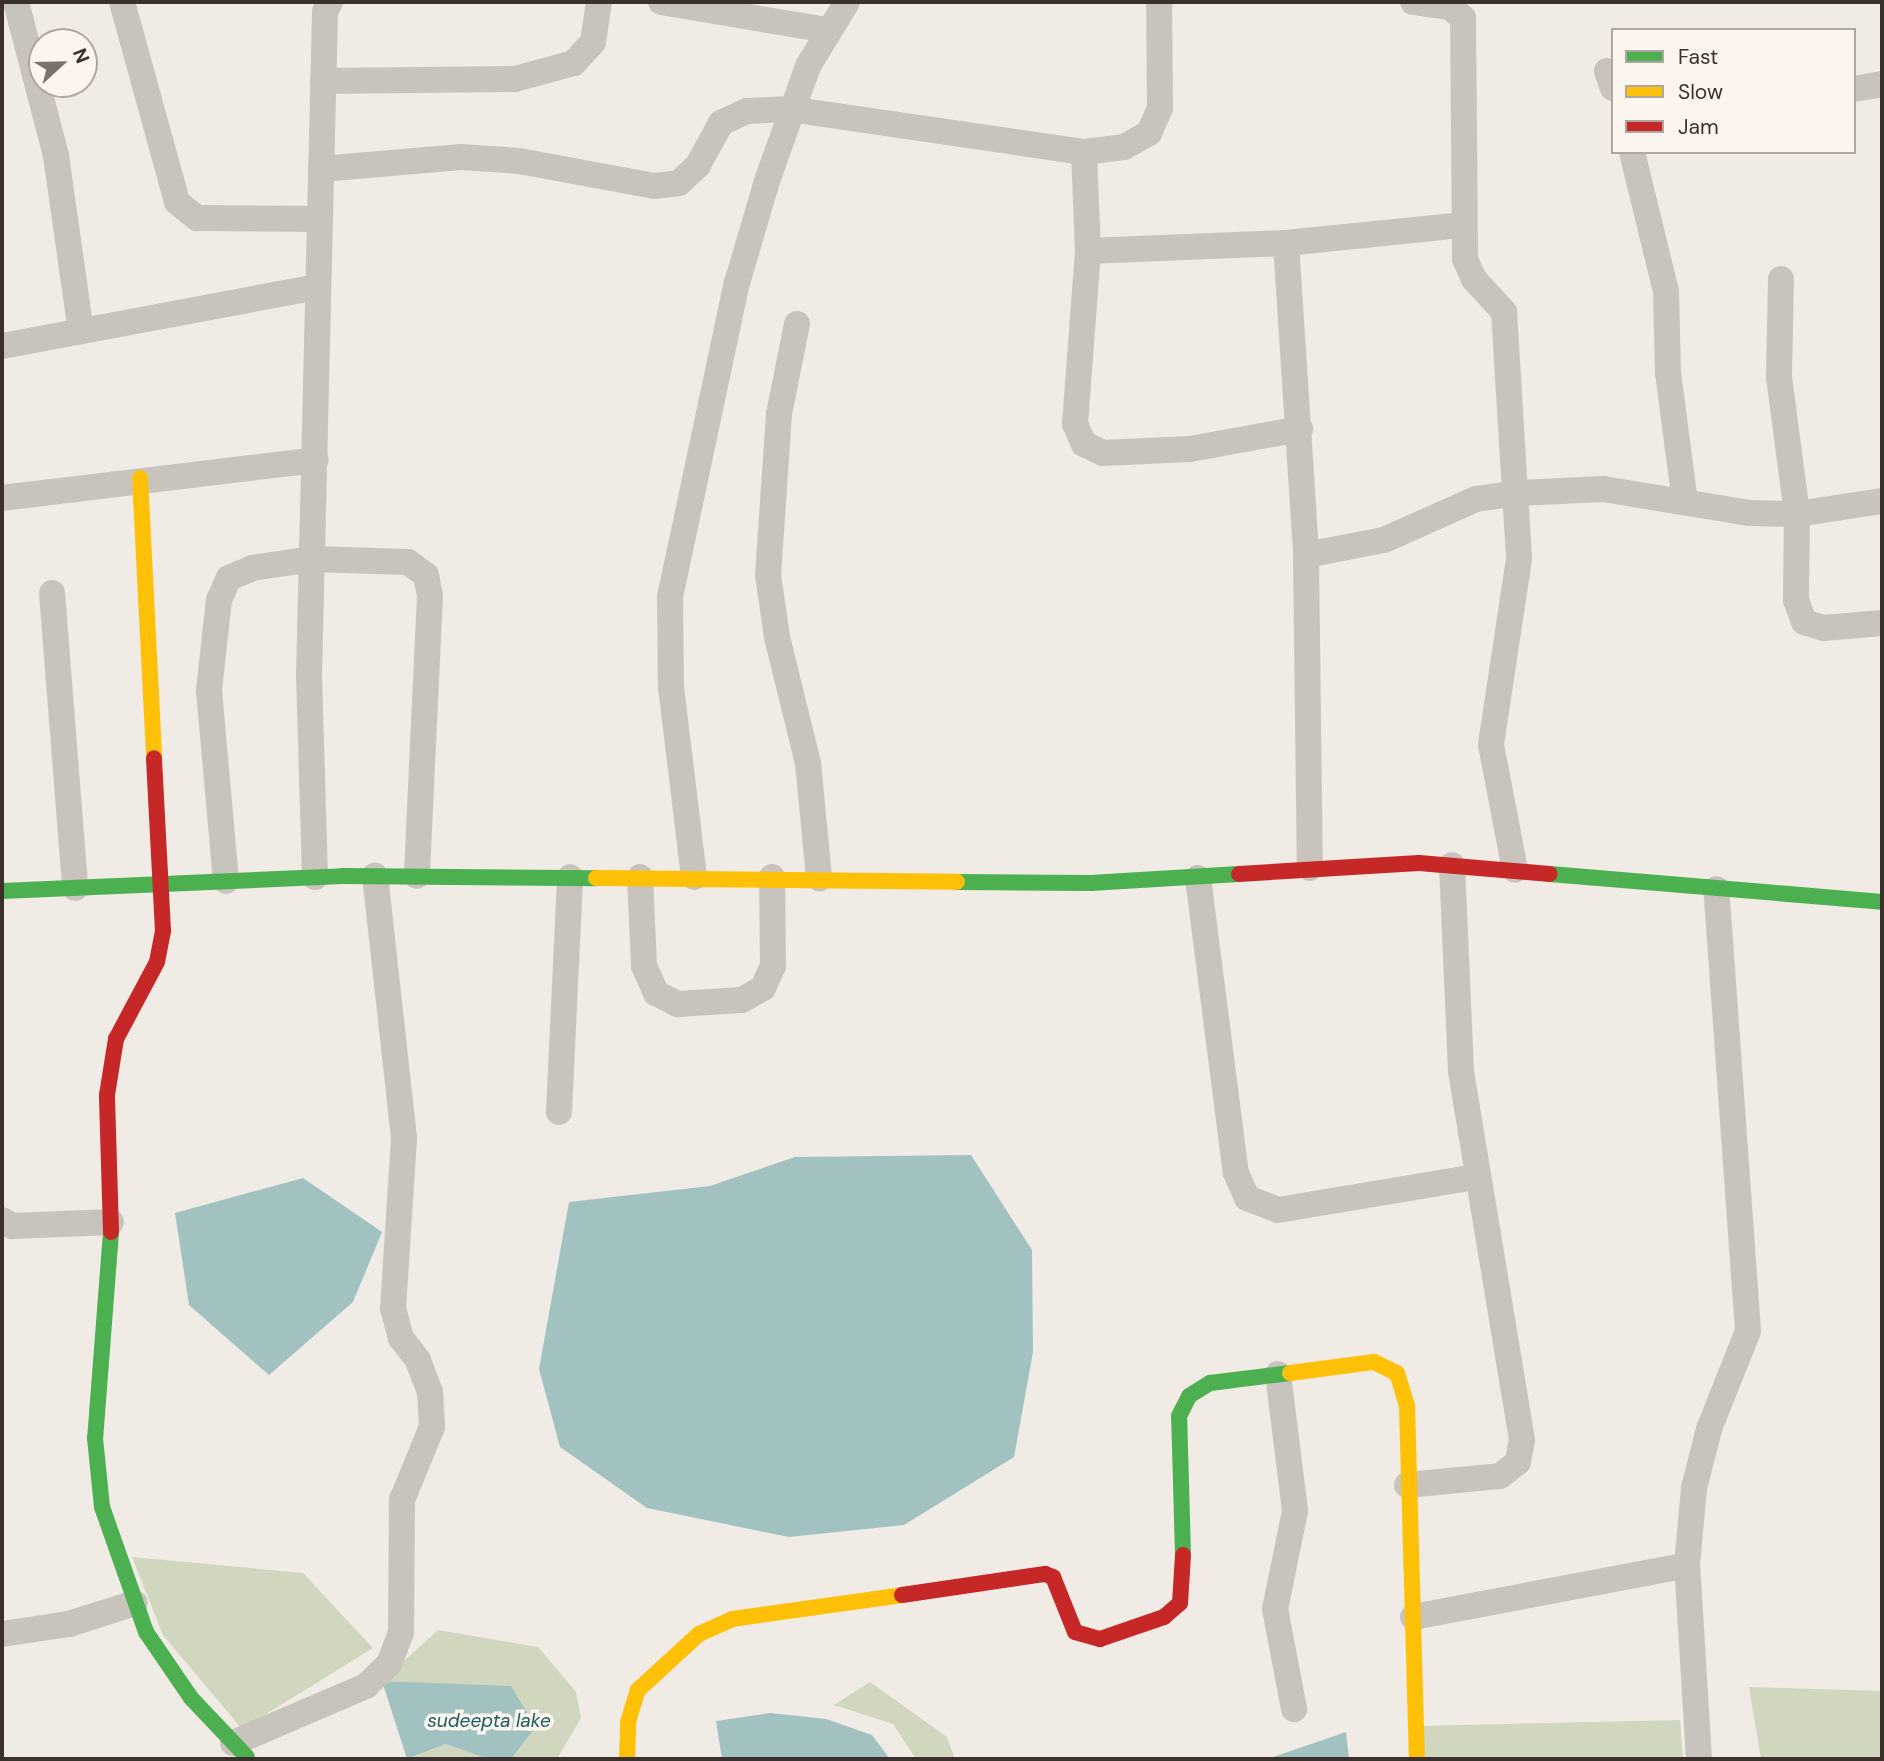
<!DOCTYPE html>
<html>
<head>
<meta charset="utf-8">
<style>
  body { margin:0 }
  #map { position:relative; width:1884px; height:1761px; overflow:hidden; background:#f0ebe5; font-family:"DM Sans",sans-serif }
  div>[style] { position:absolute }
  .green>* { inset:0; background:#d1d6bf }
  .water>* { inset:0; background:#a1c2c1 }
  .street>* { height:26px; margin:-13px; padding:0 13px; transform-origin:13px; border-radius:13px; background:#c9c3be }
  .fast>* { height:16px; margin:-8px; padding:0 8px; transform-origin:8px; border-radius:8px; background:#4caf50 }
  .slow>* { height:16px; margin:-8px; padding:0 8px; transform-origin:8px; border-radius:8px; background:#ffc107 }
  .jam>* { height:16px; margin:-8px; padding:0 8px; transform-origin:8px; border-radius:8px; background:#c62828 }
  span { translate:-50% -50%; white-space:nowrap; text-align:center; line-height:1.15; -webkit-text-stroke:7px #fbf5ee; paint-order:stroke }
  .water-label { font-size:19px; color:#1f5a5e; font-style:italic }
  .frame { position:absolute; inset:0; border:4px solid #3b302b; pointer-events:none }
  .legend { position:absolute; left:1611px; top:28px; width:245px; height:126px; box-sizing:border-box; background:#fbf5ee; border:2px solid #aea6a0; margin:0; padding:9px 12px; list-style:none; font-size:21px; color:#3b302b }
  .legend li { display:flex; align-items:center; gap:14px; height:35px }
  .legend b { width:35px; border:2px solid #aea6a0 }
  .north { position:absolute; left:28px; top:28px; width:70px; height:70px; box-sizing:border-box; background:#fbf5ee; border:2px solid #aea6a0; border-radius:50%; rotate:68deg; font-size:19px; font-weight:700; line-height:28px; text-align:center; color:#3b302b }
  .north::after { content:''; display:block; margin:auto; width:24px; height:32px; background:#7a716c; clip-path:polygon(50% 0,100% 100%,50% 72%,0 100%) }
</style>
</head>
<body>
<div id="map">
  <div class="green">
    <i style="clip-path:polygon(132px 1557px,303px 1573px,373px 1648px,242px 1729px,163px 1635px)"></i>
    <i style="clip-path:polygon(438px 1630px,538px 1647px,576px 1692px,581px 1718px,557px 1759px,511px 1759px,536px 1727px,511px 1687px,382px 1681px)"></i>
    <i style="clip-path:polygon(870px 1682px,947px 1737px,955px 1759px,916px 1759px,893px 1724px,834px 1705px)"></i>
    <i style="clip-path:polygon(1749px 1687px,1882px 1691px,1882px 1759px,1761px 1759px)"></i>
    <i style="clip-path:polygon(1680px 1720px,1683px 1759px,1422px 1759px,1420px 1726px)"></i>
    <i style="clip-path:polygon(446px 1744px,488px 1759px,409px 1759px)"></i>
  </div>
  <div class="water">
    <i style="clip-path:polygon(971px 1155px,1032px 1250px,1033px 1352px,1014px 1457px,904px 1525px,789px 1537px,647px 1508px,560px 1447px,539px 1369px,569px 1202px,710px 1186px,795px 1157px)"></i>
    <i style="clip-path:polygon(303px 1178px,382px 1232px,353px 1302px,269px 1375px,189px 1305px,175px 1213px)"></i>
    <i style="clip-path:polygon(382px 1681px,511px 1686px,536px 1727px,511px 1759px,488px 1759px,446px 1744px,407px 1759px)"></i>
    <i style="clip-path:polygon(770px 1713px,826px 1719px,872px 1735px,890px 1759px,722px 1759px,716px 1721px)"></i>
    <i style="clip-path:polygon(1346px 1732px,1349px 1759px,1267px 1759px)"></i>
  </div>
  <div class="street">
    <i style="left:16px;top:2px;width:159px;rotate:75.4deg"></i>
    <i style="left:56px;top:156px;width:177px;rotate:81.9deg"></i>
    <i style="left:122px;top:2px;width:207px;rotate:74.6deg"></i>
    <i style="left:177px;top:202px;width:26px;rotate:39deg"></i>
    <i style="left:197px;top:218px;width:123px;rotate:0.5deg"></i>
    <i style="left:661px;top:2px;width:168px;rotate:9.6deg"></i>
    <i style="left:1413px;top:2px;width:37px;rotate:8deg"></i>
    <i style="left:1450px;top:7px;width:17px;rotate:40deg"></i>
    <i style="left:1463px;top:18px;width:241px;rotate:89.5deg"></i>
    <i style="left:1465px;top:259px;width:22px;rotate:66deg"></i>
    <i style="left:1474px;top:279px;width:45px;rotate:47.7deg"></i>
    <i style="left:1504px;top:312px;width:247px;rotate:86.5deg"></i>
    <i style="left:1519px;top:559px;width:188px;rotate:98.6deg"></i>
    <i style="left:1491px;top:745px;width:127px;rotate:79.1deg"></i>
    <i style="left:1607px;top:71px;width:18px;rotate:71deg"></i>
    <i style="left:323px;top:81px;width:192px;rotate:-0.6deg"></i>
    <i style="left:515px;top:79px;width:61px;rotate:-15.2deg"></i>
    <i style="left:574px;top:63px;width:28px;rotate:-48deg"></i>
    <i style="left:593px;top:42px;width:40px;rotate:-81.5deg"></i>
    <i style="left:1854px;top:89px;width:28px;rotate:-10deg"></i>
    <i style="left:1084px;top:152px;width:99px;rotate:87.7deg"></i>
    <i style="left:1088px;top:251px;width:173px;rotate:94.3deg"></i>
    <i style="left:1075px;top:424px;width:22px;rotate:66deg"></i>
    <i style="left:1084px;top:444px;width:21px;rotate:25deg"></i>
    <i style="left:1103px;top:453px;width:87px;rotate:-2.6deg"></i>
    <i style="left:1190px;top:449px;width:112px;rotate:-10.3deg"></i>
    <i style="left:1632px;top:152px;width:143px;rotate:76.3deg"></i>
    <i style="left:1666px;top:291px;width:82px;rotate:88.6deg"></i>
    <i style="left:1668px;top:373px;width:130px;rotate:82.5deg"></i>
    <i style="left:321px;top:169px;width:141px;rotate:-4.9deg"></i>
    <i style="left:461px;top:157px;width:58px;rotate:3.9deg"></i>
    <i style="left:519px;top:161px;width:138px;rotate:10.4deg"></i>
    <i style="left:655px;top:186px;width:24px;rotate:-7deg"></i>
    <i style="left:679px;top:183px;width:26px;rotate:-43deg"></i>
    <i style="left:698px;top:165px;width:48px;rotate:-61.3deg"></i>
    <i style="left:721px;top:123px;width:29px;rotate:-25deg"></i>
    <i style="left:747px;top:111px;width:42px;rotate:-2.7deg"></i>
    <i style="left:789px;top:109px;width:298px;rotate:8.3deg"></i>
    <i style="left:1084px;top:152px;width:40px;rotate:-7.1deg"></i>
    <i style="left:1124px;top:147px;width:29px;rotate:-29deg"></i>
    <i style="left:1149px;top:133px;width:27px;rotate:-66deg"></i>
    <i style="left:1160px;top:108px;width:106px;rotate:-90.5deg"></i>
    <i style="left:1286px;top:243px;width:313px;rotate:86.3deg"></i>
    <i style="left:1306px;top:555px;width:313px;rotate:89.3deg"></i>
    <i style="left:1088px;top:251px;width:198px;rotate:-2.3deg"></i>
    <i style="left:1286px;top:243px;width:179px;rotate:-5.8deg"></i>
    <i style="left:1781px;top:279px;width:98px;rotate:91.2deg"></i>
    <i style="left:1779px;top:377px;width:138px;rotate:82.5deg"></i>
    <i style="left:1797px;top:514px;width:86px;rotate:90.7deg"></i>
    <i style="left:1796px;top:600px;width:23px;rotate:70deg"></i>
    <i style="left:1804px;top:622px;width:21px;rotate:17deg"></i>
    <i style="left:1824px;top:628px;width:58px;rotate:-4.9deg"></i>
    <i style="left:797px;top:324px;width:92px;rotate:101.3deg"></i>
    <i style="left:779px;top:414px;width:161px;rotate:93.9deg"></i>
    <i style="left:768px;top:575px;width:63px;rotate:81.7deg"></i>
    <i style="left:777px;top:637px;width:130px;rotate:76.2deg"></i>
    <i style="left:808px;top:763px;width:116px;rotate:84.5deg"></i>
    <i style="left:2px;top:346px;width:321px;rotate:-10.6deg"></i>
    <i style="left:2px;top:498px;width:316px;rotate:-6.9deg"></i>
    <i style="left:1306px;top:555px;width:79px;rotate:-10.9deg"></i>
    <i style="left:1384px;top:540px;width:101px;rotate:-24deg"></i>
    <i style="left:1476px;top:499px;width:42px;rotate:-8.1deg"></i>
    <i style="left:1518px;top:493px;width:85px;rotate:-2.7deg"></i>
    <i style="left:1603px;top:489px;width:149px;rotate:9.3deg"></i>
    <i style="left:1750px;top:513px;width:47px;rotate:1.2deg"></i>
    <i style="left:1797px;top:514px;width:86px;rotate:-8.7deg"></i>
    <i style="left:52px;top:593px;width:296px;rotate:85.5deg"></i>
    <i style="left:315px;top:877px;width:201px;rotate:-91.7deg"></i>
    <i style="left:309px;top:676px;width:664px;rotate:-88.62deg"></i>
    <i style="left:325px;top:12px;width:11px;rotate:-63deg"></i>
    <i style="left:640px;top:877px;width:89px;rotate:87.4deg"></i>
    <i style="left:644px;top:966px;width:30px;rotate:66deg"></i>
    <i style="left:656px;top:993px;width:25px;rotate:27deg"></i>
    <i style="left:678px;top:1004px;width:64px;rotate:-3.6deg"></i>
    <i style="left:742px;top:1000px;width:24px;rotate:-30deg"></i>
    <i style="left:763px;top:988px;width:24px;rotate:-66deg"></i>
    <i style="left:773px;top:966px;width:89px;rotate:-90.6deg"></i>
    <i style="left:694px;top:877px;width:190px;rotate:-96.9deg"></i>
    <i style="left:671px;top:688px;width:91px;rotate:-90.6deg"></i>
    <i style="left:670px;top:597px;width:321px;rotate:-78deg"></i>
    <i style="left:737px;top:283px;width:109px;rotate:-73.6deg"></i>
    <i style="left:768px;top:178px;width:119px;rotate:-70.3deg"></i>
    <i style="left:808px;top:66px;width:75px;rotate:-58.6deg"></i>
    <i style="left:1198px;top:878px;width:297px;rotate:82.7deg"></i>
    <i style="left:1236px;top:1173px;width:27px;rotate:66deg"></i>
    <i style="left:1247px;top:1198px;width:33px;rotate:21deg"></i>
    <i style="left:1278px;top:1210px;width:200px;rotate:-9.5deg"></i>
    <i style="left:226px;top:881px;width:192px;rotate:-95.1deg"></i>
    <i style="left:209px;top:690px;width:91px;rotate:-83.7deg"></i>
    <i style="left:219px;top:600px;width:24px;rotate:-66deg"></i>
    <i style="left:229px;top:578px;width:25px;rotate:-23deg"></i>
    <i style="left:252px;top:568px;width:62px;rotate:-8.4deg"></i>
    <i style="left:313px;top:559px;width:95px;rotate:1.8deg"></i>
    <i style="left:408px;top:562px;width:22px;rotate:36deg"></i>
    <i style="left:426px;top:575px;width:21px;rotate:79deg"></i>
    <i style="left:430px;top:596px;width:280px;rotate:92.7deg"></i>
    <i style="left:559px;top:1112px;width:235px;rotate:-87.3deg"></i>
    <i style="left:2px;top:1220px;width:12px;rotate:31deg"></i>
    <i style="left:12px;top:1226px;width:99px;rotate:-2.3deg"></i>
    <i style="left:1278px;top:1374px;width:138px;rotate:82.9deg"></i>
    <i style="left:1295px;top:1511px;width:100px;rotate:101.5deg"></i>
    <i style="left:1275px;top:1609px;width:102px;rotate:79.2deg"></i>
    <i style="left:1407px;top:1485px;width:93px;rotate:-5.5deg"></i>
    <i style="left:1500px;top:1476px;width:23px;rotate:-38deg"></i>
    <i style="left:1518px;top:1462px;width:22px;rotate:-80deg"></i>
    <i style="left:1522px;top:1440px;width:374px;rotate:-99.4deg"></i>
    <i style="left:1461px;top:1071px;width:206px;rotate:-92.5deg"></i>
    <i style="left:1413px;top:1617px;width:279px;rotate:-10.7deg"></i>
    <i style="left:2px;top:1634px;width:68px;rotate:-8.5deg"></i>
    <i style="left:69px;top:1624px;width:69px;rotate:-17.7deg"></i>
    <i style="left:233px;top:1743px;width:145px;rotate:-23.2deg"></i>
    <i style="left:366px;top:1686px;width:32px;rotate:-44deg"></i>
    <i style="left:389px;top:1664px;width:34px;rotate:-69deg"></i>
    <i style="left:401px;top:1632px;width:132px;rotate:-89.6deg"></i>
    <i style="left:402px;top:1500px;width:79px;rotate:-67.7deg"></i>
    <i style="left:432px;top:1427px;width:35px;rotate:-93deg"></i>
    <i style="left:430px;top:1392px;width:34px;rotate:-111deg"></i>
    <i style="left:418px;top:1360px;width:28px;rotate:-128deg"></i>
    <i style="left:401px;top:1338px;width:30px;rotate:-105deg"></i>
    <i style="left:393px;top:1309px;width:171px;rotate:-86.3deg"></i>
    <i style="left:404px;top:1138px;width:264px;rotate:-96.3deg"></i>
    <i style="left:1699px;top:1759px;width:194px;rotate:-93.5deg"></i>
    <i style="left:1687px;top:1565px;width:77px;rotate:-84.8deg"></i>
    <i style="left:1694px;top:1488px;width:61px;rotate:-75.7deg"></i>
    <i style="left:1709px;top:1429px;width:105px;rotate:-68.3deg"></i>
    <i style="left:1748px;top:1331px;width:443px;rotate:-94.1deg"></i>
  </div>
  <div class="fast">
    <i style="left:1550px;top:874px;width:333px;rotate:4.8deg"></i>
    <i style="left:957px;top:882px;width:134px;rotate:0.4deg"></i>
    <i style="left:1091px;top:883px;width:148px;rotate:-3.5deg"></i>
    <i style="left:2px;top:891px;width:341px;rotate:-2.5deg"></i>
    <i style="left:343px;top:876px;width:253px;rotate:0.5deg"></i>
    <i style="left:111px;top:1232px;width:207px;rotate:94.4deg"></i>
    <i style="left:95px;top:1438px;width:69px;rotate:84.2deg"></i>
    <i style="left:102px;top:1507px;width:133px;rotate:70.6deg"></i>
    <i style="left:146px;top:1632px;width:80px;rotate:55.7deg"></i>
    <i style="left:191px;top:1698px;width:81px;rotate:46.5deg"></i>
    <i style="left:1183px;top:1555px;width:139px;rotate:-91.6deg"></i>
    <i style="left:1179px;top:1416px;width:22px;rotate:-63deg"></i>
    <i style="left:1189px;top:1396px;width:25px;rotate:-32deg"></i>
    <i style="left:1210px;top:1383px;width:81px;rotate:-7.1deg"></i>
  </div>
  <div class="slow">
    <i style="left:140px;top:478px;width:280px;rotate:87.1deg"></i>
    <i style="left:596px;top:878px;width:361px;rotate:0.6deg"></i>
    <i style="left:1290px;top:1373px;width:85px;rotate:-7.5deg"></i>
    <i style="left:1374px;top:1362px;width:25px;rotate:26deg"></i>
    <i style="left:1397px;top:1373px;width:34px;rotate:73deg"></i>
    <i style="left:1407px;top:1405px;width:354px;rotate:88.4deg"></i>
    <i style="left:627px;top:1759px;width:37px;rotate:-88deg"></i>
    <i style="left:628px;top:1722px;width:34px;rotate:-73deg"></i>
    <i style="left:638px;top:1690px;width:83px;rotate:-42.6deg"></i>
    <i style="left:699px;top:1634px;width:36px;rotate:-24deg"></i>
    <i style="left:732px;top:1619px;width:172px;rotate:-8deg"></i>
  </div>
  <div class="jam">
    <i style="left:1239px;top:874px;width:180px;rotate:-3.5deg"></i>
    <i style="left:1419px;top:863px;width:131px;rotate:4.8deg"></i>
    <i style="left:111px;top:1232px;width:137px;rotate:-91.7deg"></i>
    <i style="left:107px;top:1095px;width:57px;rotate:-80.9deg"></i>
    <i style="left:116px;top:1039px;width:87px;rotate:-62deg"></i>
    <i style="left:157px;top:962px;width:32px;rotate:-79deg"></i>
    <i style="left:163px;top:931px;width:173px;rotate:-93deg"></i>
    <i style="left:902px;top:1595px;width:145px;rotate:-8.4deg"></i>
    <i style="left:1045px;top:1574px;width:9px;rotate:21deg"></i>
    <i style="left:1053px;top:1577px;width:59px;rotate:68.2deg"></i>
    <i style="left:1075px;top:1632px;width:26px;rotate:16deg"></i>
    <i style="left:1100px;top:1639px;width:68px;rotate:-19deg"></i>
    <i style="left:1164px;top:1617px;width:21px;rotate:-41deg"></i>
    <i style="left:1180px;top:1603px;width:48px;rotate:-86.4deg"></i>
  </div>
  <div class="water-label">
    <span style="left:489px;top:1721px">sudeepta lake</span>
  </div>
  <div class="frame"></div>
  <ul class="legend">
  <li><b style="height:9px;background:#4caf50"></b>Fast</li>
  <li><b style="height:9px;background:#ffc107"></b>Slow</li>
  <li><b style="height:9px;background:#c62828"></b>Jam</li>
  </ul>
  <div class="north">N</div>
</div>
</body>
</html>
